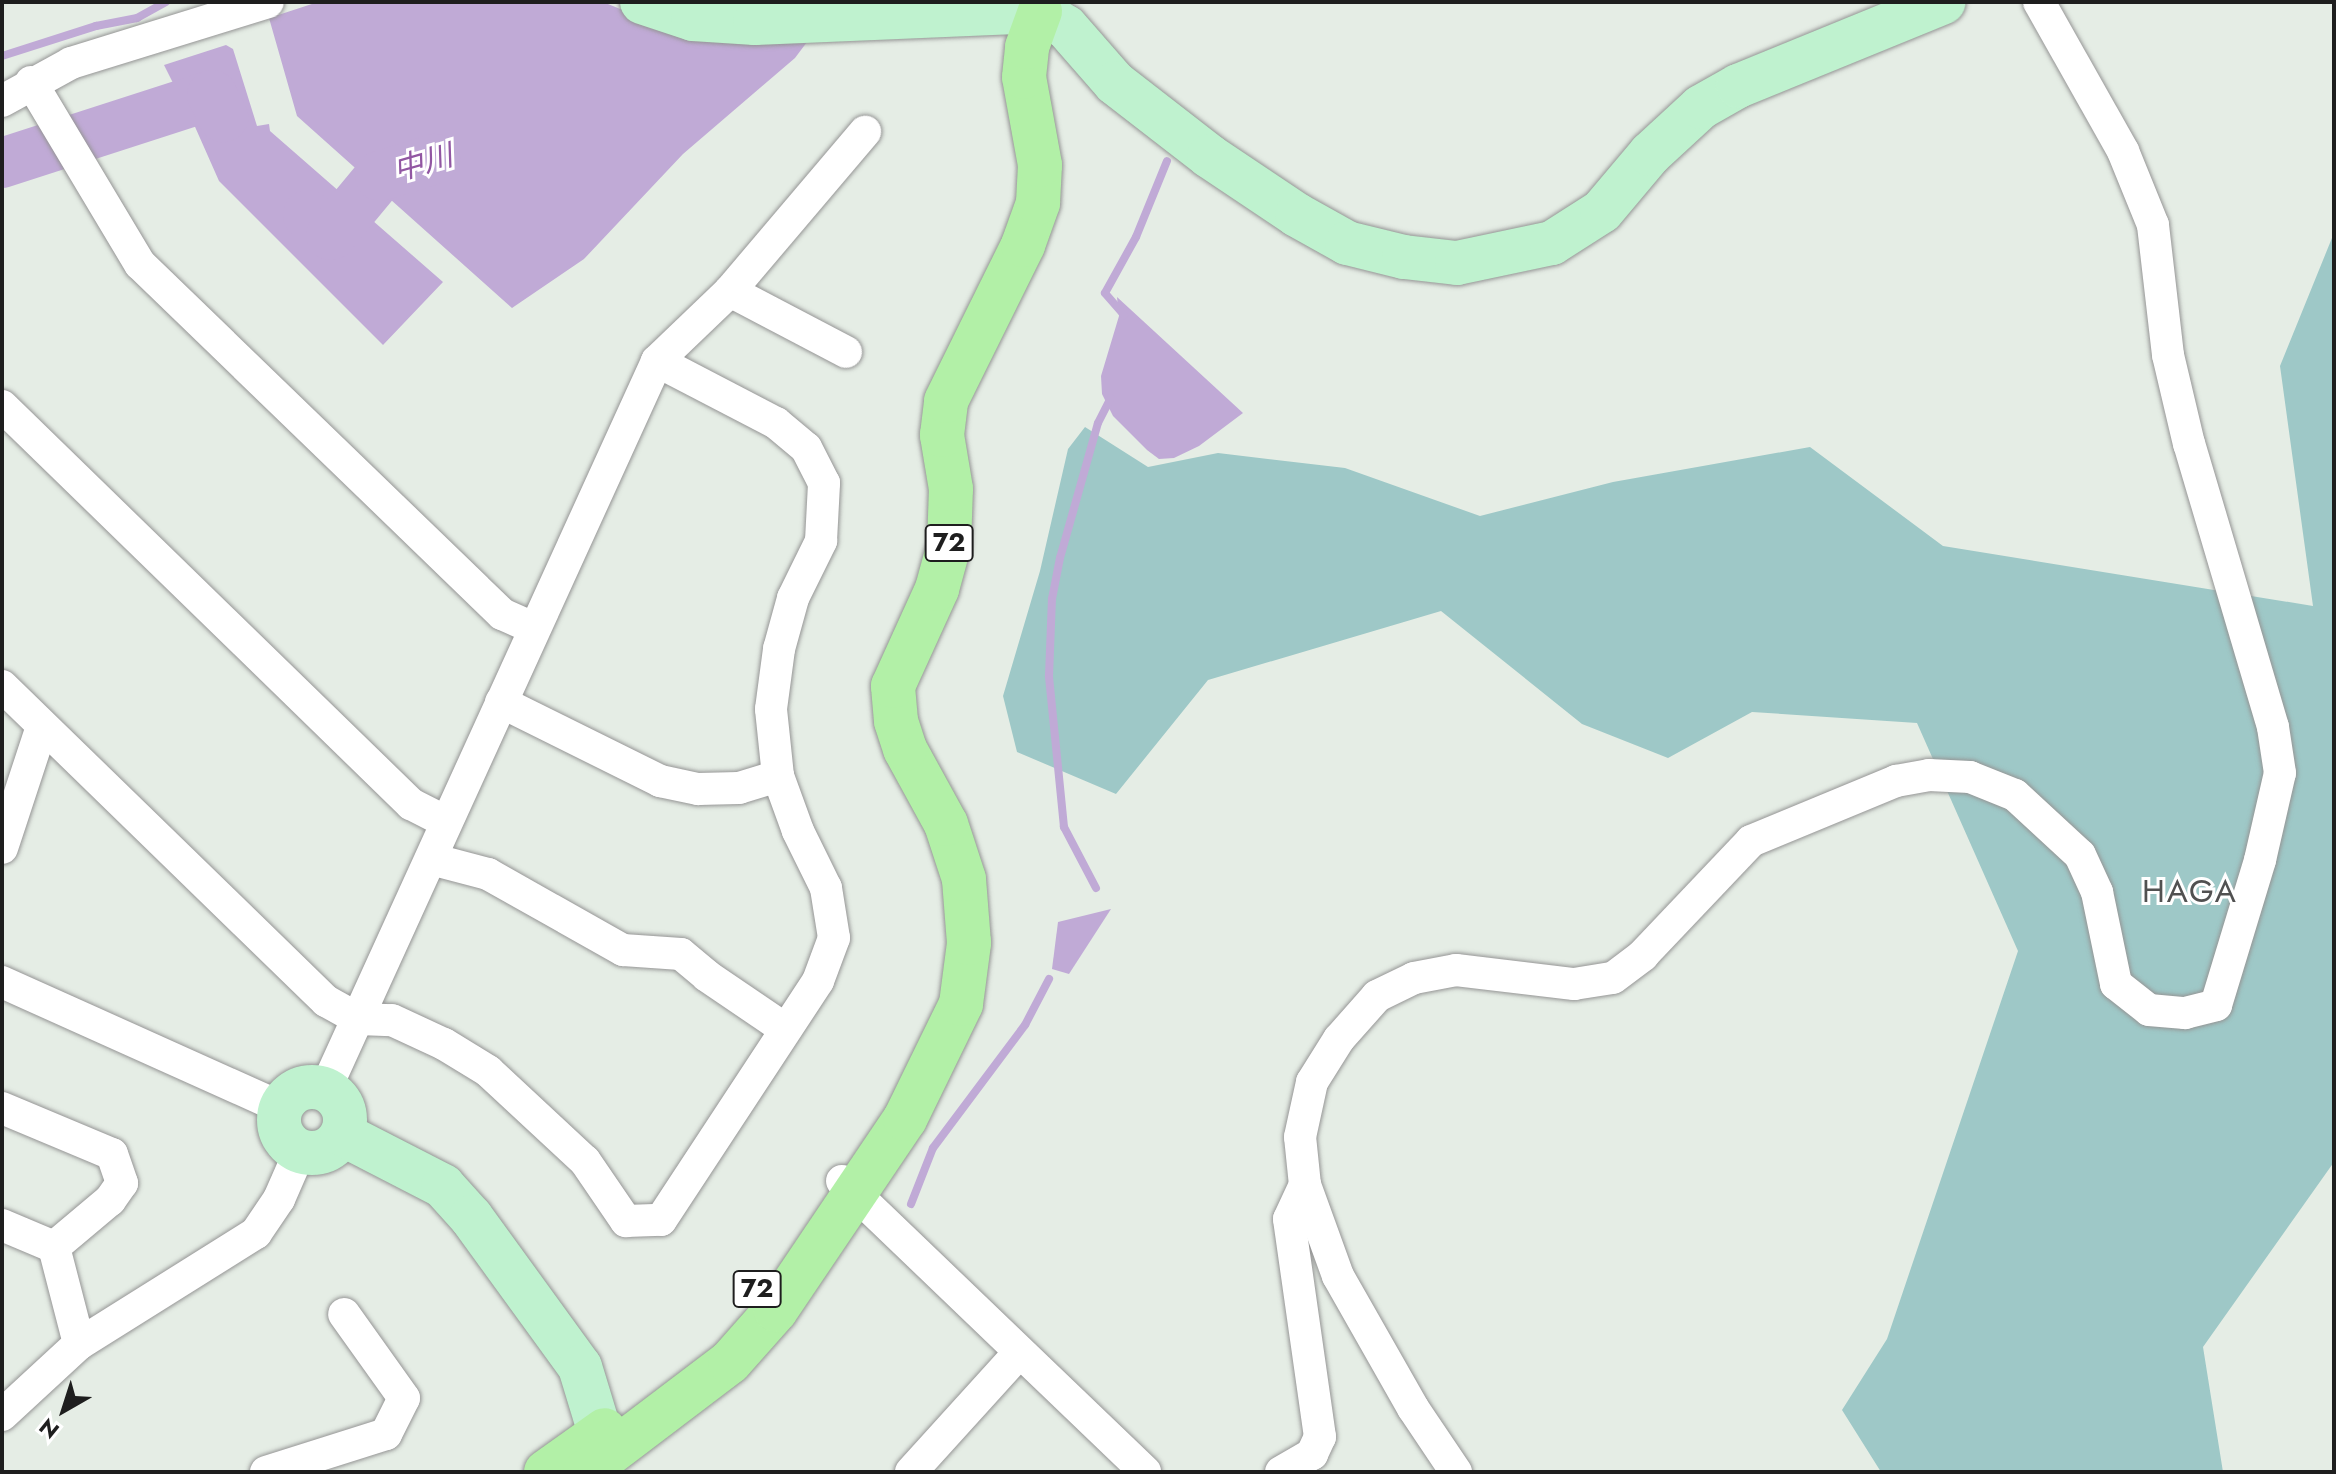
<!DOCTYPE html>
<html>
<head>
<meta charset="utf-8">
<style>
  body { margin:0 }
  #map { position:relative; width:2336px; height:1474px; overflow:hidden; background:#e5ede5; font-family:Jost,"Noto Sans JP",sans-serif }
  div>[style] { position:absolute }
  .forest>* { inset:0; background:#9ec8c7 }
  .water>* { inset:0; background:#c0aad6 }
  .stream>* { height:8px; margin:-4px; padding:0 4px; transform-origin:4px; border-radius:4px; background:#c0aad6 }
  .river>* { height:50px; margin:-25px; padding:0 25px; transform-origin:25px; border-radius:25px; background:#c0aad6 }
  .roads { filter:drop-shadow(0 0 2px #959595) drop-shadow(0 0 2px #959595) }
  .street>* { height:32px; margin:-16px; padding:0 16px; transform-origin:16px; border-radius:16px; background:#fff }
  .secondary>* { height:44px; margin:-22px; padding:0 22px; transform-origin:22px; border-radius:22px; background:#bff2cf }
  .secondary>.ring { margin:-22px; padding:0; box-sizing:content-box; background:none; border:44px solid #bff2cf; border-radius:50% }
  .primary>* { height:44px; margin:-22px; padding:0 22px; transform-origin:22px; border-radius:22px; background:#b2f0a7 }
  span { translate:-50% -50%; white-space:nowrap; text-align:center; line-height:1.15; -webkit-text-stroke:6px #fff; paint-order:stroke }
  .shield-label span { padding:2px 6px; background:#fff; border:2px solid; border-radius:6px; -webkit-text-stroke-width:0 }
  .shield-label { font-size:26px; color:#1e1e1e; font-weight:700 }
  .water-label { font-size:30px; color:#9156a2; font-style:italic }
  .quarter-label { font-size:32px; color:#515151; letter-spacing:2px }
  .frame { position:absolute; inset:0; border:4px solid #1e1e1e; pointer-events:none }
  .north { position:absolute; left:24px; top:1370px; width:80px; height:80px; -webkit-text-stroke:6px #fff; paint-order:stroke; rotate:219deg; font-size:22px; font-weight:700; line-height:32px; text-align:center; color:#1e1e1e }
  .north::after { content:''; display:block; margin:auto; width:28px; height:36px; background:#1e1e1e; clip-path:polygon(50% 0,100% 100%,50% 72%,0 100%) }
</style>
</head>
<body>
<div id="map">
  <div class="forest">
    <i style="clip-path:polygon(2334px 233px,2334px 1162px,2203px 1347px,2223px 1472px,1881px 1472px,1842px 1410px,1887px 1339px,2018px 951px,1917px 723px,1752px 712px,1668px 758px,1582px 724px,1441px 611px,1208px 680px,1116px 794px,1017px 752px,1003px 696px,1040px 571px,1068px 449px,1085px 427px,1148px 467px,1218px 453px,1345px 468px,1480px 516px,1613px 482px,1810px 447px,1943px 546px,2313px 606px,2280px 366px)"></i>
  </div>
  <div class="water">
    <i style="clip-path:polygon(318px 2px,603px 2px,672px 30px,810px 38px,795px 58px,683px 154px,584px 259px,512px 308px,297px 116px,269px 18px)"></i>
    <i style="clip-path:polygon(226px 45px,233px 49px,257px 126px,269px 124px,270px 131px,443px 282px,383px 345px,219px 181px,192px 120px,174px 117px,168px 103px,178px 93px,164px 65px)"></i>
    <i style="clip-path:polygon(1117px 297px,1243px 413px,1199px 446px,1174px 458px,1159px 459px,1147px 450px,1113px 416px,1102px 394px,1101px 376px,1119px 316px)"></i>
    <i style="clip-path:polygon(1111px 909px,1069px 974px,1052px 969px,1058px 922px)"></i>
  </div>
  <div class="stream">
    <i style="left:2px;top:56px;width:99px;rotate:-17.7deg"></i>
    <i style="left:96px;top:26px;width:42px;rotate:-11deg"></i>
    <i style="left:137px;top:18px;width:33px;rotate:-29deg"></i>
    <i style="left:1124px;top:315px;width:29px;rotate:-131deg"></i>
    <i style="left:1105px;top:293px;width:64px;rotate:-61deg"></i>
    <i style="left:1136px;top:237px;width:82px;rotate:-67.8deg"></i>
    <i style="left:1096px;top:888px;width:69px;rotate:-117.7deg"></i>
    <i style="left:1064px;top:827px;width:152px;rotate:-95.7deg"></i>
    <i style="left:1049px;top:676px;width:77px;rotate:-87.8deg"></i>
    <i style="left:1052px;top:599px;width:42px;rotate:-79deg"></i>
    <i style="left:1060px;top:558px;width:140px;rotate:-74.3deg"></i>
    <i style="left:1098px;top:423px;width:28px;rotate:-63deg"></i>
    <i style="left:911px;top:1204px;width:60px;rotate:-68.6deg"></i>
    <i style="left:933px;top:1148px;width:154px;rotate:-53.2deg"></i>
    <i style="left:1025px;top:1025px;width:52px;rotate:-62.4deg"></i>
  </div>
  <div class="river">
    <i style="left:2px;top:163px;width:221px;rotate:-17.9deg"></i>
    <i style="left:212px;top:95px;width:25px;rotate:63deg"></i>
    <i style="left:308px;top:215px;width:30px;rotate:41deg"></i>
    <i style="left:331px;top:235px;width:77px;rotate:-50.3deg"></i>
    <i style="left:380px;top:176px;width:58px;rotate:-17.2deg"></i>
  </div>
  <div class="roads">
    <div class="street">
      <i style="left:31px;top:82px;width:212px;rotate:59.1deg"></i>
      <i style="left:140px;top:264px;width:504px;rotate:44.03deg"></i>
      <i style="left:502px;top:614px;width:34px;rotate:24deg"></i>
      <i style="left:2px;top:101px;width:79px;rotate:-28.8deg"></i>
      <i style="left:71px;top:63px;width:206px;rotate:-17.2deg"></i>
      <i style="left:730px;top:291px;width:131px;rotate:27.7deg"></i>
      <i style="left:2px;top:406px;width:571px;rotate:44.22deg"></i>
      <i style="left:411px;top:804px;width:38px;rotate:27deg"></i>
      <i style="left:2px;top:686px;width:452px;rotate:44.2deg"></i>
      <i style="left:326px;top:1001px;width:37px;rotate:29deg"></i>
      <i style="left:358px;top:1019px;width:34px;rotate:2deg"></i>
      <i style="left:392px;top:1020px;width:57px;rotate:24.8deg"></i>
      <i style="left:444px;top:1044px;width:52px;rotate:31.5deg"></i>
      <i style="left:488px;top:1071px;width:132px;rotate:42.9deg"></i>
      <i style="left:585px;top:1161px;width:73px;rotate:55.7deg"></i>
      <i style="left:626px;top:1221px;width:35px;rotate:-2deg"></i>
      <i style="left:661px;top:1220px;width:286px;rotate:-56.7deg"></i>
      <i style="left:818px;top:981px;width:46px;rotate:-69.6deg"></i>
      <i style="left:834px;top:938px;width:51px;rotate:-99.1deg"></i>
      <i style="left:826px;top:888px;width:64px;rotate:-116.2deg"></i>
      <i style="left:798px;top:831px;width:59px;rotate:-110deg"></i>
      <i style="left:778px;top:776px;width:67px;rotate:-96deg"></i>
      <i style="left:771px;top:709px;width:61px;rotate:-82.4deg"></i>
      <i style="left:779px;top:649px;width:53px;rotate:-74.6deg"></i>
      <i style="left:793px;top:598px;width:64px;rotate:-63.8deg"></i>
      <i style="left:821px;top:541px;width:58px;rotate:-87deg"></i>
      <i style="left:824px;top:483px;width:39px;rotate:-117deg"></i>
      <i style="left:806px;top:448px;width:39px;rotate:-140deg"></i>
      <i style="left:776px;top:423px;width:134px;rotate:-152.5deg"></i>
      <i style="left:501px;top:702px;width:178px;rotate:26.4deg"></i>
      <i style="left:660px;top:781px;width:39px;rotate:12deg"></i>
      <i style="left:698px;top:789px;width:41px;rotate:-1.4deg"></i>
      <i style="left:739px;top:788px;width:41px;rotate:-17.1deg"></i>
      <i style="left:2px;top:848px;width:128px;rotate:-71.8deg"></i>
      <i style="left:431px;top:859px;width:59px;rotate:14.7deg"></i>
      <i style="left:488px;top:874px;width:155px;rotate:29.4deg"></i>
      <i style="left:623px;top:950px;width:58px;rotate:3.9deg"></i>
      <i style="left:681px;top:954px;width:34px;rotate:40deg"></i>
      <i style="left:707px;top:976px;width:94px;rotate:34.2deg"></i>
      <i style="left:2px;top:982px;width:307px;rotate:24.2deg"></i>
      <i style="left:325px;top:1090px;width:801px;rotate:-65.51deg"></i>
      <i style="left:657px;top:361px;width:101px;rotate:-43.8deg"></i>
      <i style="left:730px;top:291px;width:209px;rotate:-49.7deg"></i>
      <i style="left:2px;top:1108px;width:119px;rotate:22.7deg"></i>
      <i style="left:112px;top:1154px;width:31px;rotate:71deg"></i>
      <i style="left:122px;top:1183px;width:21px;rotate:125deg"></i>
      <i style="left:110px;top:1200px;width:73px;rotate:140deg"></i>
      <i style="left:842px;top:1181px;width:420px;rotate:43.8deg"></i>
      <i style="left:2px;top:1225px;width:56px;rotate:22.9deg"></i>
      <i style="left:54px;top:1247px;width:100px;rotate:75.5deg"></i>
      <i style="left:2px;top:1415px;width:105px;rotate:-42.7deg"></i>
      <i style="left:79px;top:1344px;width:209px;rotate:-32.1deg"></i>
      <i style="left:256px;top:1233px;width:41px;rotate:-55.9deg"></i>
      <i style="left:279px;top:1199px;width:52px;rotate:-66.4deg"></i>
      <i style="left:266px;top:1472px;width:126px;rotate:-17.6deg"></i>
      <i style="left:386px;top:1434px;width:40px;rotate:-63.4deg"></i>
      <i style="left:404px;top:1398px;width:103px;rotate:-125.5deg"></i>
      <i style="left:911px;top:1472px;width:162px;rotate:-47.8deg"></i>
      <i style="left:1281px;top:1472px;width:36px;rotate:-30deg"></i>
      <i style="left:1312px;top:1454px;width:19px;rotate:-65deg"></i>
      <i style="left:1320px;top:1437px;width:220px;rotate:-98.1deg"></i>
      <i style="left:1289px;top:1219px;width:38px;rotate:-65deg"></i>
      <i style="left:1456px;top:1472px;width:77px;rotate:-123.9deg"></i>
      <i style="left:1413px;top:1408px;width:152px;rotate:-119.6deg"></i>
      <i style="left:1338px;top:1276px;width:97px;rotate:-109.9deg"></i>
      <i style="left:1305px;top:1185px;width:48px;rotate:-95.9deg"></i>
      <i style="left:1300px;top:1137px;width:56px;rotate:-77.7deg"></i>
      <i style="left:1312px;top:1082px;width:51px;rotate:-57.9deg"></i>
      <i style="left:1339px;top:1039px;width:57px;rotate:-48.5deg"></i>
      <i style="left:1377px;top:996px;width:41px;rotate:-25.9deg"></i>
      <i style="left:1414px;top:978px;width:43px;rotate:-10.8deg"></i>
      <i style="left:1456px;top:970px;width:119px;rotate:6.8deg"></i>
      <i style="left:1574px;top:984px;width:39px;rotate:-9deg"></i>
      <i style="left:1613px;top:978px;width:38px;rotate:-37deg"></i>
      <i style="left:1643px;top:955px;width:157px;rotate:-46.5deg"></i>
      <i style="left:1751px;top:841px;width:157px;rotate:-22.5deg"></i>
      <i style="left:1896px;top:781px;width:34px;rotate:-10deg"></i>
      <i style="left:1929px;top:775px;width:41px;rotate:2.8deg"></i>
      <i style="left:1970px;top:777px;width:48px;rotate:21.8deg"></i>
      <i style="left:2015px;top:795px;width:88px;rotate:42.7deg"></i>
      <i style="left:2080px;top:855px;width:41px;rotate:65.3deg"></i>
      <i style="left:2097px;top:892px;width:94px;rotate:78.3deg"></i>
      <i style="left:2116px;top:984px;width:42px;rotate:38.2deg"></i>
      <i style="left:2149px;top:1010px;width:36px;rotate:5deg"></i>
      <i style="left:2185px;top:1013px;width:32px;rotate:-14deg"></i>
      <i style="left:2216px;top:1005px;width:152px;rotate:-73.1deg"></i>
      <i style="left:2260px;top:860px;width:89px;rotate:-77.1deg"></i>
      <i style="left:2280px;top:773px;width:47px;rotate:-98.7deg"></i>
      <i style="left:2273px;top:727px;width:295px;rotate:-106.5deg"></i>
      <i style="left:2189px;top:444px;width:91px;rotate:-103.3deg"></i>
      <i style="left:2168px;top:355px;width:131px;rotate:-96.6deg"></i>
      <i style="left:2153px;top:225px;width:80px;rotate:-112.1deg"></i>
      <i style="left:2123px;top:151px;width:171px;rotate:-119.4deg"></i>
    </div>
    <div class="secondary">
      <i style="left:642px;top:2px;width:54px;rotate:18.4deg"></i>
      <i style="left:693px;top:19px;width:62px;rotate:3.7deg"></i>
      <i style="left:755px;top:23px;width:285px;rotate:-2.4deg"></i>
      <i style="left:1040px;top:11px;width:31px;rotate:32deg"></i>
      <i style="left:1066px;top:27px;width:74px;rotate:48.8deg"></i>
      <i style="left:1115px;top:83px;width:119px;rotate:37.8deg"></i>
      <i style="left:1209px;top:156px;width:106px;rotate:33.8deg"></i>
      <i style="left:1297px;top:215px;width:57px;rotate:29.2deg"></i>
      <i style="left:1347px;top:243px;width:59px;rotate:13.8deg"></i>
      <i style="left:1404px;top:257px;width:53px;rotate:6.5deg"></i>
      <i style="left:1457px;top:263px;width:97px;rotate:-11.9deg"></i>
      <i style="left:1552px;top:243px;width:59px;rotate:-32.6deg"></i>
      <i style="left:1602px;top:211px;width:75px;rotate:-49.9deg"></i>
      <i style="left:1650px;top:154px;width:69px;rotate:-42.7deg"></i>
      <i style="left:1701px;top:107px;width:43px;rotate:-29.6deg"></i>
      <i style="left:1738px;top:86px;width:222px;rotate:-22.2deg"></i>
      <i class="ring" style="left:279px;top:1087px;width:22px;height:22px"></i>
      <i style="left:342px;top:1134px;width:114px;rotate:27.2deg"></i>
      <i style="left:443px;top:1186px;width:42px;rotate:47.9deg"></i>
      <i style="left:471px;top:1217px;width:185px;rotate:54deg"></i>
      <i style="left:580px;top:1367px;width:69px;rotate:73.1deg"></i>
    </div>
    <div class="primary">
      <i style="left:546px;top:1472px;width:72px;rotate:-35.4deg"></i>
      <i style="left:585px;top:1472px;width:182px;rotate:-37.2deg"></i>
      <i style="left:730px;top:1362px;width:69px;rotate:-48.5deg"></i>
      <i style="left:776px;top:1310px;width:230px;rotate:-56deg"></i>
      <i style="left:905px;top:1119px;width:128px;rotate:-64deg"></i>
      <i style="left:961px;top:1004px;width:62px;rotate:-82.5deg"></i>
      <i style="left:969px;top:943px;width:64px;rotate:-94.5deg"></i>
      <i style="left:964px;top:879px;width:58px;rotate:-108.1deg"></i>
      <i style="left:946px;top:824px;width:85px;rotate:-118.7deg"></i>
      <i style="left:905px;top:749px;width:29px;rotate:-108deg"></i>
      <i style="left:896px;top:721px;width:35px;rotate:-95deg"></i>
      <i style="left:893px;top:686px;width:107px;rotate:-65.6deg"></i>
      <i style="left:937px;top:589px;width:46px;rotate:-74.7deg"></i>
      <i style="left:949px;top:545px;width:56px;rotate:-88deg"></i>
      <i style="left:951px;top:489px;width:55px;rotate:-99.5deg"></i>
      <i style="left:942px;top:435px;width:34px;rotate:-83deg"></i>
      <i style="left:946px;top:401px;width:174px;rotate:-63.7deg"></i>
      <i style="left:1023px;top:245px;width:45px;rotate:-70.3deg"></i>
      <i style="left:1038px;top:203px;width:38px;rotate:-87deg"></i>
      <i style="left:1040px;top:165px;width:89px;rotate:-100.3deg"></i>
      <i style="left:1024px;top:77px;width:30px;rotate:-84deg"></i>
      <i style="left:1027px;top:47px;width:38px;rotate:-70deg"></i>
    </div>
  </div>
  <div class="shield-label">
    <span style="left:949px;top:543px">72</span>
    <span style="left:757px;top:1289px">72</span>
  </div>
  <div class="water-label">
    <span style="left:423px;top:163px;rotate:-16deg">中川</span>
  </div>
  <div class="quarter-label">
    <span style="left:2190px;top:891px">HAGA</span>
  </div>
  <div class="frame"></div>
  <div class="north">N</div>
</div>
</body>
</html>
